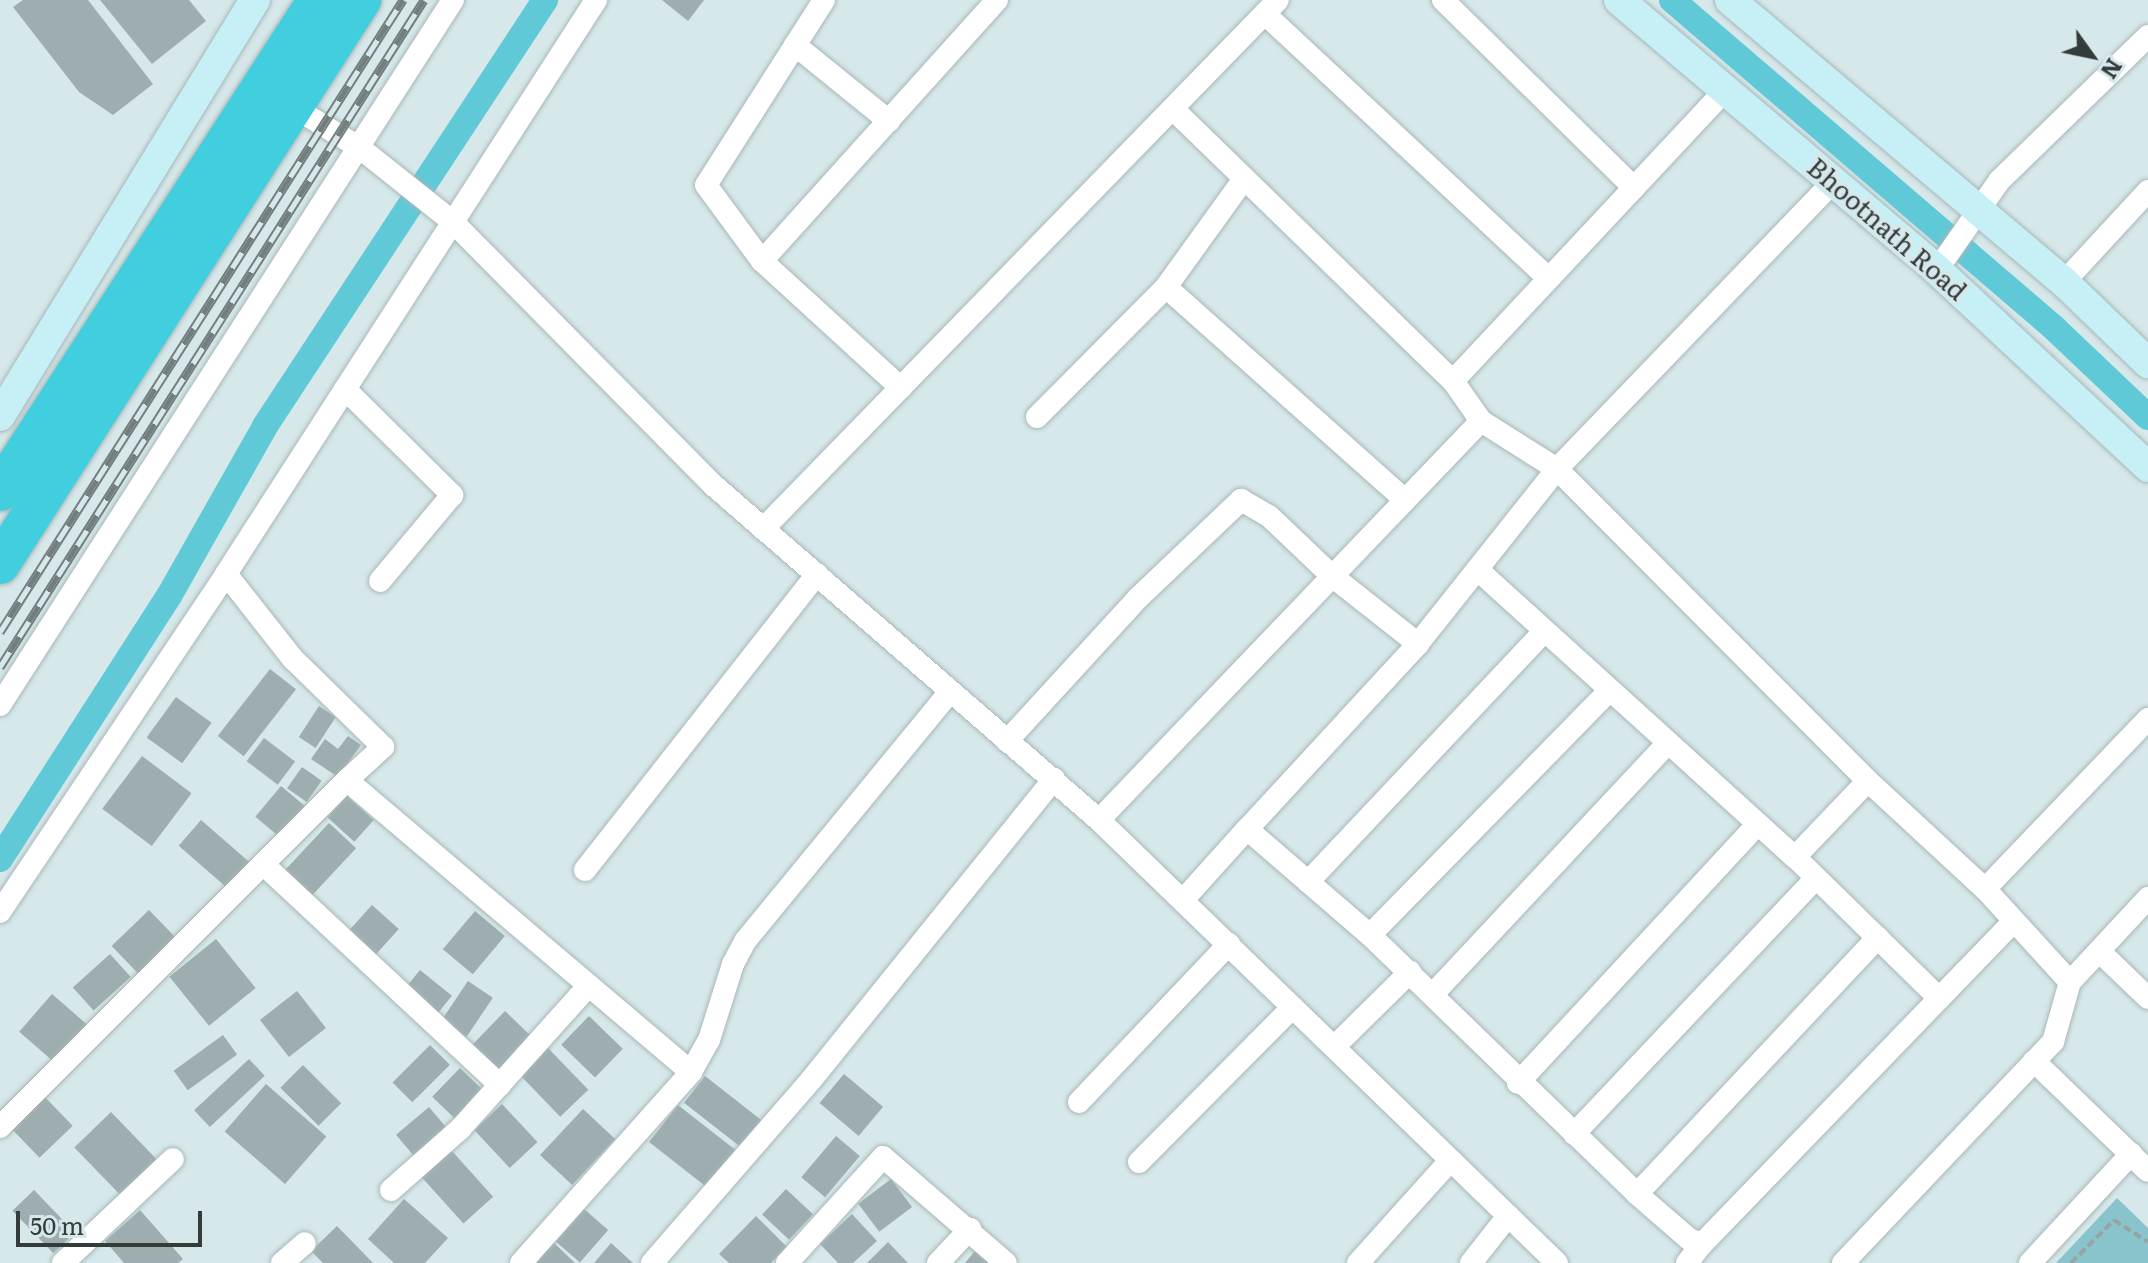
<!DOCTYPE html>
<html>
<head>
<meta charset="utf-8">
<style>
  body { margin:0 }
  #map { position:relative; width:2148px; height:1263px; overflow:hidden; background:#d7e8ea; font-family:Literata,serif }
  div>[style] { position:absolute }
  .green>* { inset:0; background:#89c4cc }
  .canal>* { height:26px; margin:-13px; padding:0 13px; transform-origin:13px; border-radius:13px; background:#60c9d7 }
  .building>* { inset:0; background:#9eaeb0; transform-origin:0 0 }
  .path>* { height:4px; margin-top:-2px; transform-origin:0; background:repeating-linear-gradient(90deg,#97a4a5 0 8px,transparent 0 12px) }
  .roads { filter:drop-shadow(0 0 2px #a7b7b9) drop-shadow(0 0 2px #a7b7b9) }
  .street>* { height:22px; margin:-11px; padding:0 11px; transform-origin:11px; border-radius:11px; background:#fff }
  .secondary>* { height:30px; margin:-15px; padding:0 15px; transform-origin:15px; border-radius:15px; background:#c6f0f5 }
  .highway>* { height:40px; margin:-20px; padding:0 20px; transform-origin:20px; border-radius:20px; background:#41cede }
  .rail>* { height:9px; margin-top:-4.5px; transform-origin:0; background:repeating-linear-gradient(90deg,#d7e8ea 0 18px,#737e7e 0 36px); box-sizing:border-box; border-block:2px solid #737e7e }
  span { translate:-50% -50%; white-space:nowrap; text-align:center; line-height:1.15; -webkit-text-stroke:7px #d7e8ea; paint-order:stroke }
  .street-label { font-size:26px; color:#343b3b }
  .north { position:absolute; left:2052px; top:16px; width:80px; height:80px; -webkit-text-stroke:6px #d7e8ea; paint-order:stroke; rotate:123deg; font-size:22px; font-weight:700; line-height:32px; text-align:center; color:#343b3b }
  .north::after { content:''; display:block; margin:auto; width:28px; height:36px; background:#343b3b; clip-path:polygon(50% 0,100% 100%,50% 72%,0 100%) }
  .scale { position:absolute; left:16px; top:1211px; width:186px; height:36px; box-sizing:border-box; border:4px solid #343b3b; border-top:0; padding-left:10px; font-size:24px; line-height:28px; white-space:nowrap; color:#343b3b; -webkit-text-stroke:6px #d7e8ea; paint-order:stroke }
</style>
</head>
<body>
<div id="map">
  <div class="green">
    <i style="clip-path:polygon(2117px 1198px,2148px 1228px,2148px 1263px,2056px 1263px)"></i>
  </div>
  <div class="canal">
    <i style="left:1672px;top:0;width:502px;rotate:40.64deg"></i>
    <i style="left:2053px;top:327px;width:131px;rotate:43.5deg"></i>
    <i style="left:0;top:859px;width:313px;rotate:-57.3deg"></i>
    <i style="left:169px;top:596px;width:195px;rotate:-60.5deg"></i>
    <i style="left:265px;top:426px;width:510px;rotate:-56.68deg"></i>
  </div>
  <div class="building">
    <i style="clip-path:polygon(23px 0,88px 0,153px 84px,113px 115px,79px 92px,13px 7px)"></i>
    <i style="clip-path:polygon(100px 0,189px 0,206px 21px,152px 64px)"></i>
    <i style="clip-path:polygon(662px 0,704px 0,688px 21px)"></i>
    <i style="left:270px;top:669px;width:33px;height:85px;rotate:38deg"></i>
    <i style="left:176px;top:697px;width:44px;height:50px;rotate:36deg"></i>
    <i style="left:319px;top:706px;width:20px;height:37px;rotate:33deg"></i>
    <i style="clip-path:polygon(348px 736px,361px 745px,338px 777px,311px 759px,325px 739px,338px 749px)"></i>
    <i style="left:264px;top:738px;width:39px;height:29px;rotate:37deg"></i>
    <i style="left:142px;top:756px;width:62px;height:66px;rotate:37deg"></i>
    <i style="left:302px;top:767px;width:24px;height:26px;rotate:35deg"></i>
    <i style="left:281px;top:786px;width:31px;height:40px;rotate:40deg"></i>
    <i style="left:347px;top:796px;width:36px;height:29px;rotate:42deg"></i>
    <i style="left:201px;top:820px;width:64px;height:34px;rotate:41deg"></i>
    <i style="left:329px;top:823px;width:37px;height:76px;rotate:43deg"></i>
    <i style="left:372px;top:905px;width:36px;height:42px;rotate:42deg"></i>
    <i style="left:149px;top:910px;width:42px;height:52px;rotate:46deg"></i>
    <i style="left:475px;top:911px;width:39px;height:50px;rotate:40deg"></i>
    <i style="left:216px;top:939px;width:63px;height:60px;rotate:51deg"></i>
    <i style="left:110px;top:954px;width:31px;height:50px;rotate:48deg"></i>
    <i style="left:420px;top:970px;width:41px;height:27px;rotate:39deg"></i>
    <i style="left:468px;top:981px;width:30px;height:47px;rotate:34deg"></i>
    <i style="left:297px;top:991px;width:47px;height:47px;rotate:52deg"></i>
    <i style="left:52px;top:994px;width:50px;height:50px;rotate:41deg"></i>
    <i style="left:505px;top:1011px;width:40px;height:55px;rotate:44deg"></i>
    <i style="left:589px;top:1016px;width:47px;height:40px;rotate:44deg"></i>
    <i style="left:223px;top:1035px;width:24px;height:61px;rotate:54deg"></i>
    <i style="left:430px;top:1045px;width:28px;height:53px;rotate:45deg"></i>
    <i style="left:548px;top:1048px;width:58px;height:39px;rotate:46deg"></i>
    <i style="left:249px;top:1059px;width:23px;height:75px;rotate:47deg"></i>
    <i style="left:303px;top:1065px;width:54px;height:32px;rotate:45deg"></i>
    <i style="left:460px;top:1068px;width:39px;height:40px;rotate:44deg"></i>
    <i style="left:844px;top:1074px;width:51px;height:38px;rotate:40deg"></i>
    <i style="left:705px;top:1076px;width:73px;height:34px;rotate:38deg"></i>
    <i style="left:266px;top:1084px;width:80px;height:63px;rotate:41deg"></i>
    <i style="left:40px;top:1092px;width:47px;height:46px;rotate:46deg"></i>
    <i style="left:502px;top:1104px;width:52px;height:38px;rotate:47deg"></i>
    <i style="left:678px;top:1105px;width:75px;height:47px;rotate:38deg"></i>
    <i style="left:429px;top:1107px;width:33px;height:43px;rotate:50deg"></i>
    <i style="left:583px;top:1109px;width:44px;height:63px;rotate:43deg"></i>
    <i style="left:111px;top:1112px;width:67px;height:51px;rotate:46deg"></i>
    <i style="left:836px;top:1136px;width:31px;height:54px;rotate:40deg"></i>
    <i style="left:451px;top:1150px;width:63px;height:40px;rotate:48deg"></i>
    <i style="left:891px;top:1179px;width:35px;height:41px;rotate:53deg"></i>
    <i style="left:786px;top:1189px;width:37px;height:35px;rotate:43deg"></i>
    <i style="left:34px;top:1190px;width:59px;height:30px;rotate:46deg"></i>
    <i style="clip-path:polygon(404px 1199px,448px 1238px,425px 1263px,394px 1263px,368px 1239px)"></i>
    <i style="left:584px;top:1209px;width:32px;height:43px;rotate:41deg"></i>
    <i style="clip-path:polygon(140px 1210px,183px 1259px,178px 1263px,124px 1263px,105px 1241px)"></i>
    <i style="clip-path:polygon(852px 1214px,877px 1241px,853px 1263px,838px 1263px,820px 1244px)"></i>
    <i style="clip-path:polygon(756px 1216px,787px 1247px,771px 1263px,729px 1263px,719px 1254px)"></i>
    <i style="clip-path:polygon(337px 1226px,373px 1263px,323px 1263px,311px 1251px)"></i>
    <i style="clip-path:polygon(553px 1242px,575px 1263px,533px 1263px)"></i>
    <i style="clip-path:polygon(888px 1242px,908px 1263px,867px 1263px)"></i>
    <i style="clip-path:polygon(611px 1243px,633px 1263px,594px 1263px)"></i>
    <i style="clip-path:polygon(975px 1251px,990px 1263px,965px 1263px)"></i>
  </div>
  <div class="path">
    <i style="left:2071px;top:1263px;width:61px;rotate:-45deg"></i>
    <i style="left:2114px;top:1220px;width:40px;rotate:32.9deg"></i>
  </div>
  <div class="roads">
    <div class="street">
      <i style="left:824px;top:0;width:219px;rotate:122.5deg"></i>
      <i style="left:706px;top:185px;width:94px;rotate:53.6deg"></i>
      <i style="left:762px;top:261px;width:188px;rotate:42.4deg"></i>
      <i style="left:1443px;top:0;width:268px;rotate:44.5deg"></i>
      <i style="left:1265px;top:14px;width:388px;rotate:43deg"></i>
      <i style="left:795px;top:45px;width:121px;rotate:39deg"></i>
      <i style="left:290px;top:105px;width:82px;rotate:31.6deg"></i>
      <i style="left:360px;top:148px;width:119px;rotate:38.5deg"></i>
      <i style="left:453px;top:222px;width:264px;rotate:-57.2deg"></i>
      <i style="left:1173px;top:109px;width:390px;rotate:44.2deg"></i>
      <i style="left:1453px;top:381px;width:49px;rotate:55deg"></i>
      <i style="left:1481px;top:421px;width:90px;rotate:32.3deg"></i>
      <i style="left:1557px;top:469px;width:223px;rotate:128.5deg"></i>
      <i style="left:1835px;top:180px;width:401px;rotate:133.9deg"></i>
      <i style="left:1557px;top:469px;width:441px;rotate:45.1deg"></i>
      <i style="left:1868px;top:781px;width:159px;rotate:42.7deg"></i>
      <i style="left:762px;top:261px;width:351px;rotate:-48deg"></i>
      <i style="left:1937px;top:270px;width:108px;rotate:-55.1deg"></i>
      <i style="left:1999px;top:181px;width:208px;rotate:-44.2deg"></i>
      <i style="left:2064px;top:282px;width:124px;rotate:-47.3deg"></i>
      <i style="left:1166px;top:287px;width:320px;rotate:41.7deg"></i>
      <i style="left:1453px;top:381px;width:400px;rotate:-46.9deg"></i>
      <i style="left:345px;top:389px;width:151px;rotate:44.7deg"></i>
      <i style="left:452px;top:495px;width:112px;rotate:129.9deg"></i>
      <i style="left:1037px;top:417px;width:183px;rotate:-45.2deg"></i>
      <i style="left:1166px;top:287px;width:133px;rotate:-54.2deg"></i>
      <i style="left:763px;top:529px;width:738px;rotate:-45.77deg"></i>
      <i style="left:1478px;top:570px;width:428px;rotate:42.2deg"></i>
      <i style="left:1795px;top:857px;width:202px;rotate:44.4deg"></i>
      <i style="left:0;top:705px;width:838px;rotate:-57.28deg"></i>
      <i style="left:1007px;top:741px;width:193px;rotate:-47.5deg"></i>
      <i style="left:1137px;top:599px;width:144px;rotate:-43.6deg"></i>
      <i style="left:1241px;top:500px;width:32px;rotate:30deg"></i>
      <i style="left:1269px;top:516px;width:87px;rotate:43.6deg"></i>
      <i style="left:1332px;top:576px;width:110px;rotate:38.3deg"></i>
      <i style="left:1418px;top:644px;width:252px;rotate:132.7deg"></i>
      <i style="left:1247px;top:829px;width:162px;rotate:40.8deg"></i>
      <i style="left:1370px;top:935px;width:372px;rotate:44.1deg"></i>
      <i style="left:1637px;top:1194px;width:69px;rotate:40.9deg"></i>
      <i style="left:1689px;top:1239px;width:14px;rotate:21deg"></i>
      <i style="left:1702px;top:1244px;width:449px;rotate:-46deg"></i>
      <i style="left:1099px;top:820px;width:552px;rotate:-46.25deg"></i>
      <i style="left:1795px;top:857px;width:105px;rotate:-46.2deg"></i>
      <i style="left:263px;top:864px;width:324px;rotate:43deg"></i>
      <i style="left:585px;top:870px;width:376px;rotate:-51.9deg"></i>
      <i style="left:1308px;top:882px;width:344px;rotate:-46.7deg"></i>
      <i style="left:1184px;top:899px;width:94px;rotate:-48deg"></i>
      <i style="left:0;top:912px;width:407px;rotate:-56.2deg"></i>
      <i style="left:1370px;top:935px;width:340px;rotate:-45.6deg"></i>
      <i style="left:2099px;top:951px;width:68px;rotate:43.8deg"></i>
      <i style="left:2070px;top:982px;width:115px;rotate:-47.1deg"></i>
      <i style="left:1433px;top:994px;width:342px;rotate:-46.9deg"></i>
      <i style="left:1334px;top:1047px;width:107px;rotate:-44.6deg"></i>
      <i style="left:2034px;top:1061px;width:158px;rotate:44deg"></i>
      <i style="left:691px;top:1072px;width:451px;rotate:-139.7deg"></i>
      <i style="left:347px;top:780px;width:49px;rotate:-42.5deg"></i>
      <i style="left:383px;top:747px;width:126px;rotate:-135.6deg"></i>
      <i style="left:293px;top:659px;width:108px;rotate:-128.2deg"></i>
      <i style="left:226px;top:574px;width:419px;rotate:-57.2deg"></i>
      <i style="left:453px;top:222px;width:368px;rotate:45.3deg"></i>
      <i style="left:712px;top:484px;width:513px;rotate:40.97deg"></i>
      <i style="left:1099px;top:820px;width:637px;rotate:44.05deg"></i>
      <i style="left:1518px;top:1083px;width:353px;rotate:-47.2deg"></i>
      <i style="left:1079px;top:1102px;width:218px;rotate:-46.5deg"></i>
      <i style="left:0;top:1127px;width:491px;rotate:-45deg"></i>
      <i style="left:1574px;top:1134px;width:352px;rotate:-46.6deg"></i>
      <i style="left:1139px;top:1162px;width:218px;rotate:-45.2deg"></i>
      <i style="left:391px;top:1190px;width:92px;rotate:-41.5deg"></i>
      <i style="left:460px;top:1129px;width:193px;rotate:-48.1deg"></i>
      <i style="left:1637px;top:1194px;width:352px;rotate:-46.8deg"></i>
      <i style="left:63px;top:1263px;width:151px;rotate:-43.4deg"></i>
      <i style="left:282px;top:1263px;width:30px;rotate:-41deg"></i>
      <i style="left:521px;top:1263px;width:256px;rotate:-48.3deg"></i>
      <i style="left:691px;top:1072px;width:37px;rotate:-61deg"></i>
      <i style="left:709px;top:1040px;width:80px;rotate:-72.5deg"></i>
      <i style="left:733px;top:964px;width:27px;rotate:-62deg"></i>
      <i style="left:746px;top:940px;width:320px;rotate:-50.6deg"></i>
      <i style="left:652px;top:1263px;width:242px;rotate:-49deg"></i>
      <i style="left:811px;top:1080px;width:387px;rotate:-51.1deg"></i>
      <i style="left:787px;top:1263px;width:143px;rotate:-47.8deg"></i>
      <i style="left:883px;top:1157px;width:162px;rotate:40.8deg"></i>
      <i style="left:938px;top:1263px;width:47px;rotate:-46.7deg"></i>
      <i style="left:1358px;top:1263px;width:137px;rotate:-48deg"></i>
      <i style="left:1471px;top:1263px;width:60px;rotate:-51.8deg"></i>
      <i style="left:1687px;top:1263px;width:24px;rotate:-52deg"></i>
      <i style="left:1843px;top:1263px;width:305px;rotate:-46.5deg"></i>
      <i style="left:2053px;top:1042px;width:62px;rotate:-74.2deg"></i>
      <i style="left:2070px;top:982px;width:126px;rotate:-132.4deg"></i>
      <i style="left:1985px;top:889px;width:236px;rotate:-46.2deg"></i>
      <i style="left:2030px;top:1263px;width:149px;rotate:-47.2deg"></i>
    </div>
    <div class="secondary">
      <i style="left:1619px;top:0;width:417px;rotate:40.3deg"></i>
      <i style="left:1937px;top:270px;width:289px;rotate:43deg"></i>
      <i style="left:1730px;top:0;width:437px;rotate:40.2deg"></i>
      <i style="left:2064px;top:282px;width:117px;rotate:44deg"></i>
      <i style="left:0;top:416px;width:488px;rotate:-58.5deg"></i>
    </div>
    <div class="highway">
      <i style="left:0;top:491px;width:585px;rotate:-57.07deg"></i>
      <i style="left:0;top:564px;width:670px;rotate:-57.38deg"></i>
    </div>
  </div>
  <div class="rail">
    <i style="left:0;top:632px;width:750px;rotate:-57.48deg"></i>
    <i style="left:0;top:667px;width:790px;rotate:-57.56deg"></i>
  </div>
  <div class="street-label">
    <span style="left:1888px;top:228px;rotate:41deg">Bhootnath Road</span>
  </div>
  <div class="north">N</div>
  <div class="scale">50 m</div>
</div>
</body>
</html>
